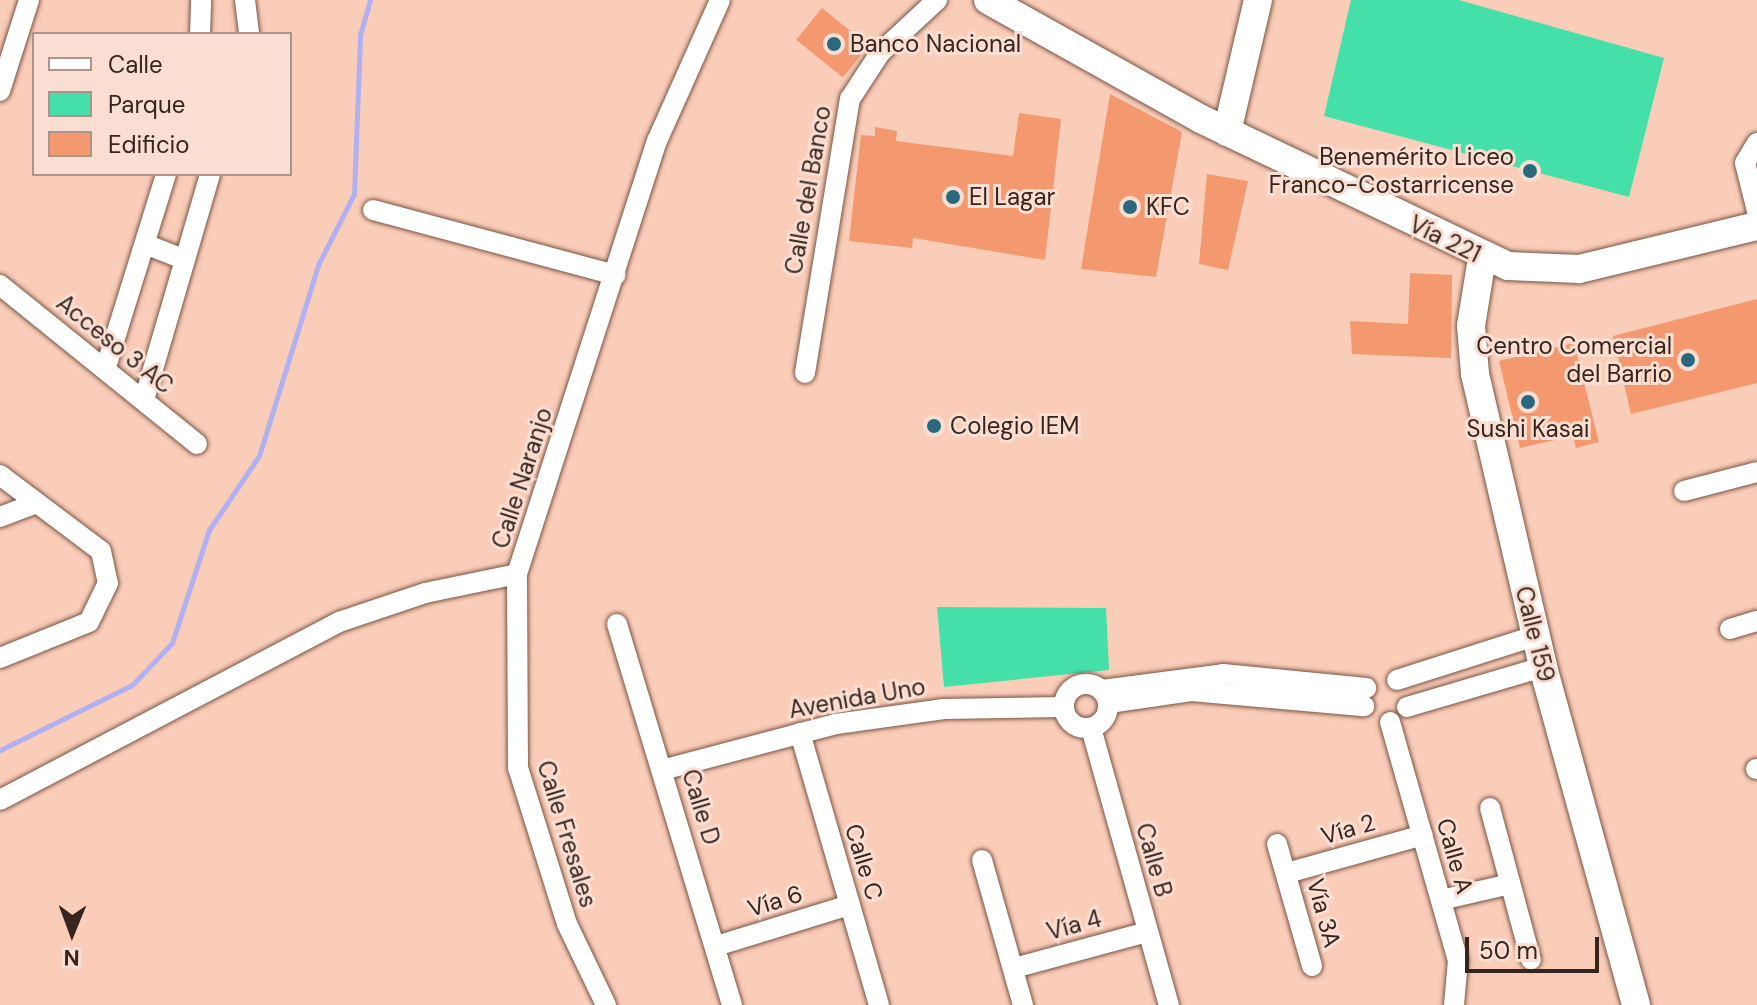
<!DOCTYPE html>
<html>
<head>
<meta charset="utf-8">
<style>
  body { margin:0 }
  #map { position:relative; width:1757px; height:1005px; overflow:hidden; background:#facdb9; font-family:"DM Sans",sans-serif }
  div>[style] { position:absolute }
  .green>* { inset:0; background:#45e0a9 }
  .stream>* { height:5px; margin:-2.5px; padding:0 2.5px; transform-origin:2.5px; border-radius:2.5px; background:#b1b0f1 }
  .building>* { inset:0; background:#f3986f; transform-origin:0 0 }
  .roads { filter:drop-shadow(0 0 2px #7a5443) drop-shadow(0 0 2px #7a5443) }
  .street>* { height:20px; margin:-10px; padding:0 10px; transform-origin:10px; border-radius:10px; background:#fff }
  .street>.ring { margin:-10px; padding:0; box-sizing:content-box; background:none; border:20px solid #fff; border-radius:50% }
  .secondary>* { height:28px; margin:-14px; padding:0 14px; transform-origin:14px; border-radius:14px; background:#fff }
  .dots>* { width:22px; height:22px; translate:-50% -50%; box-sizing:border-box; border:4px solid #faded2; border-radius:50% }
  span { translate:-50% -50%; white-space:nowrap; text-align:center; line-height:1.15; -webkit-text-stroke:6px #faded2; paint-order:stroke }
  .poi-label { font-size:24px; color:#36251e }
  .left { translate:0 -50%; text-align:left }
  .right { translate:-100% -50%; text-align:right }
  .street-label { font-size:24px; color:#36251e }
  .legend { position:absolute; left:32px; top:32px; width:260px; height:144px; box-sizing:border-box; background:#faded2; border:2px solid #ac948a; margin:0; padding:10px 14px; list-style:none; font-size:24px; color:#36251e }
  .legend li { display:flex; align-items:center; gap:16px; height:40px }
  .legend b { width:40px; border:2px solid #ac948a }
  .north { position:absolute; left:32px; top:893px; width:80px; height:80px; -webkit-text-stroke:6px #faded2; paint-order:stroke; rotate:181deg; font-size:22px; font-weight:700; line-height:32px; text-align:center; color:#36251e }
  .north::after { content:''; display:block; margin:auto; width:28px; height:36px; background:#36251e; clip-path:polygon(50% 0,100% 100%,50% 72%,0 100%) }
  .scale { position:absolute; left:1465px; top:937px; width:134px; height:36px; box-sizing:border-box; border:4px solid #36251e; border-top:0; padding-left:10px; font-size:24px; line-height:28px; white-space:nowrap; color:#36251e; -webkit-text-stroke:6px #faded2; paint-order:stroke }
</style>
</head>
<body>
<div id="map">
  <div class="green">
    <i style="clip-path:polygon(1351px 0,1459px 0,1664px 58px,1629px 197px,1324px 116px)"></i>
    <i style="clip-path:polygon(937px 607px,1106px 608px,1109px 670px,944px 687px)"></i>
  </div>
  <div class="stream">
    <i style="left:0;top:750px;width:147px;rotate:-26.2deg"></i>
    <i style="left:132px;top:685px;width:58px;rotate:-46.4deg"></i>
    <i style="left:172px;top:643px;width:119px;rotate:-71.9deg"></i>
    <i style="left:209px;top:530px;width:89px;rotate:-56deg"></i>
    <i style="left:259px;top:456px;width:200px;rotate:-72.8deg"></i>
    <i style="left:318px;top:265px;width:80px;rotate:-63.1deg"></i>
    <i style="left:354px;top:194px;width:159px;rotate:-87.8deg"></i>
    <i style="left:360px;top:35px;width:36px;rotate:-74deg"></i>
  </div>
  <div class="building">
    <i style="left:822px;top:8px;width:60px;height:41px;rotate:39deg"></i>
    <i style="clip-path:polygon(1110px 94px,1182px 132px,1156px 277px,1081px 269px)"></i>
    <i style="clip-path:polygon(1019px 113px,1061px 119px,1045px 260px,913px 238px,912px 248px,849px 241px,861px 135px,875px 136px,875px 127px,897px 131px,896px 141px,1013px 156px)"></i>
    <i style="clip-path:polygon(1207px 174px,1248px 181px,1228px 270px,1199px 264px)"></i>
    <i style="clip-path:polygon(1410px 273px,1452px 275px,1451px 358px,1352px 354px,1350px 321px,1408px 324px)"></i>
    <i style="clip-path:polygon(1757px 299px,1757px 383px,1631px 414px,1613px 336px)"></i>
    <i style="clip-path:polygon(1574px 343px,1599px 442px,1576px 448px,1573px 436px,1520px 448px,1499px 361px)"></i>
  </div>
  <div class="roads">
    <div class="street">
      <i style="left:245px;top:0;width:34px;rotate:83deg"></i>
      <i style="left:200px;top:34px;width:34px;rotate:-88deg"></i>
      <i style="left:0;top:91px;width:96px;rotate:-72.3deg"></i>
      <i style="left:1757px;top:143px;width:23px;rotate:121deg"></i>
      <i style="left:1745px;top:163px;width:49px;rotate:76deg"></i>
      <i style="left:373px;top:210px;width:251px;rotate:15deg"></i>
      <i style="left:145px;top:244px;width:41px;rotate:21.5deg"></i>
      <i style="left:0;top:285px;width:253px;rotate:38.9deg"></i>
      <i style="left:106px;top:367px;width:202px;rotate:-72.7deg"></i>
      <i style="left:805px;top:373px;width:278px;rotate:-80.7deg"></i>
      <i style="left:850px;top:99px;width:55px;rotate:-56.9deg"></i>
      <i style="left:880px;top:53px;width:78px;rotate:-42.9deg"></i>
      <i style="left:144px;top:400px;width:235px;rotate:-73.7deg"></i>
      <i style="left:0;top:475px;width:126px;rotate:37deg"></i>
      <i style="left:101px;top:551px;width:33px;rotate:78deg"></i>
      <i style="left:108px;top:583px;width:43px;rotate:116deg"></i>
      <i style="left:89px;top:622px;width:96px;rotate:158deg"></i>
      <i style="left:1684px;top:491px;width:75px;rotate:-14.6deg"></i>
      <i style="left:0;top:517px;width:36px;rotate:-21deg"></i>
      <i style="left:617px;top:624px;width:398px;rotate:73.2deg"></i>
      <i style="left:1730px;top:629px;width:28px;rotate:-17deg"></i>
      <i style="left:1397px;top:680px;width:145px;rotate:-17.7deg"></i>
      <i class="ring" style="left:1064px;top:684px;width:24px;height:24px"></i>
      <i style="left:1102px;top:690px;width:122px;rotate:-7.5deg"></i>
      <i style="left:1223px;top:674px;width:144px;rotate:5.6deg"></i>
      <i style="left:1109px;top:703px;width:83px;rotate:-8.3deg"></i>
      <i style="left:1191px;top:691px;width:174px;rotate:5deg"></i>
      <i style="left:1407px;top:707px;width:142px;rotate:-16.4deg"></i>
      <i style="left:1390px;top:722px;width:248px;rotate:74.1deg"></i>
      <i style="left:1458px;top:960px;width:45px;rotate:95.1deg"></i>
      <i style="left:1091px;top:728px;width:288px;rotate:74.3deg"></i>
      <i style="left:800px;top:733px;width:283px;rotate:73.8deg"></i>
      <i style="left:1756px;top:769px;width:1px"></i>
      <i style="left:662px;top:770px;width:180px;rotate:-14.8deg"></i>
      <i style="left:836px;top:724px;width:109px;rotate:-7.9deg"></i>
      <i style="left:944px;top:709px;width:120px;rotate:-1deg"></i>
      <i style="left:0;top:800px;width:383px;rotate:-27.7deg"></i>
      <i style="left:339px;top:622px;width:91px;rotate:-18.6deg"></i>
      <i style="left:425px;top:593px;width:94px;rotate:-11.7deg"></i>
      <i style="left:1490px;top:808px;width:157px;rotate:74.9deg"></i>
      <i style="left:1277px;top:844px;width:127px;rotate:74deg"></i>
      <i style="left:982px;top:860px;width:151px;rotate:74.2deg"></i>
      <i style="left:1287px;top:873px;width:141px;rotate:-15.6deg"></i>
      <i style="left:1441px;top:900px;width:71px;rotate:-13.1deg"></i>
      <i style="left:716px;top:946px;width:139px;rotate:-17.1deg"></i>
      <i style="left:1014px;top:968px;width:138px;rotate:-15.1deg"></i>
      <i style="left:606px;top:1005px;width:90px;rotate:-115.7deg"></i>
      <i style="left:567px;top:924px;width:164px;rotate:-107.4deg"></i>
      <i style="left:518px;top:768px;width:194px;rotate:-90.3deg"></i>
      <i style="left:517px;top:574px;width:455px;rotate:-72.1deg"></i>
      <i style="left:657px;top:141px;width:154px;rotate:-65.9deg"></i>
    </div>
    <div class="secondary">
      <i style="left:988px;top:0;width:244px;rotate:29.2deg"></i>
      <i style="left:1201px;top:119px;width:340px;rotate:25.6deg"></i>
      <i style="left:1508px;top:266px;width:71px;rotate:2.4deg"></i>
      <i style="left:1579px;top:269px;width:183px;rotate:-13.6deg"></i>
      <i style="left:1227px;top:132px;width:136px;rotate:-76.8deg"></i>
      <i style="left:1482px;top:258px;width:69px;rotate:99.2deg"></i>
      <i style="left:1471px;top:326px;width:48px;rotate:85.2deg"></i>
      <i style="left:1475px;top:374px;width:301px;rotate:76.9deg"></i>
      <i style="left:1543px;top:667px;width:351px;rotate:74.6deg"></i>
    </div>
  </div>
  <div class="dots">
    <i style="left:834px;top:44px;background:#2a687e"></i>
    <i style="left:1530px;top:171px;background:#2a687e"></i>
    <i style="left:953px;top:197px;background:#2a687e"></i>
    <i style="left:1130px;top:207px;background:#2a687e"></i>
    <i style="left:1688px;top:360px;background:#2a687e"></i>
    <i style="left:1528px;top:402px;background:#2a687e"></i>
    <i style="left:934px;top:426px;background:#2a687e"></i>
  </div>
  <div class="poi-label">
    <span class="left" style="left:850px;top:44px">Banco Nacional</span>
    <span class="right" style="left:1514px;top:171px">Benemérito Liceo<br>Franco-Costarricense</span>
    <span class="left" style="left:969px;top:197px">El Lagar</span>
    <span class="left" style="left:1146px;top:207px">KFC</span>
    <span class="right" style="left:1672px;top:360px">Centro Comercial<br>del Barrio</span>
    <span class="left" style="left:950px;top:426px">Colegio IEM</span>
    <span style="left:1528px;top:429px">Sushi Kasai</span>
  </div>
  <div class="street-label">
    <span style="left:808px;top:190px;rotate:-80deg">Calle del Banco</span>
    <span style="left:1445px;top:239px;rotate:26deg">Vía 221</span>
    <span style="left:115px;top:344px;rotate:39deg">Acceso 3 AC</span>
    <span style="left:522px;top:478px;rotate:-72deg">Calle Naranjo</span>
    <span style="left:1535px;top:634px;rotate:76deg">Calle 159</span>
    <span style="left:857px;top:698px;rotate:-10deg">Avenida Uno</span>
    <span style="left:701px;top:807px;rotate:73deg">Calle D</span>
    <span style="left:1348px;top:829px;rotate:-16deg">Vía 2</span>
    <span style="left:567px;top:834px;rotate:73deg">Calle Fresales</span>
    <span style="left:1455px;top:856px;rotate:74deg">Calle A</span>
    <span style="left:1154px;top:860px;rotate:74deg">Calle B</span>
    <span style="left:864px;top:862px;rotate:73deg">Calle C</span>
    <span style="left:775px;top:901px;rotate:-17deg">Vía 6</span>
    <span style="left:1324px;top:913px;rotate:75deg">Vía 3A</span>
    <span style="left:1074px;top:925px;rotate:-15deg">Vía 4</span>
  </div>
  <ul class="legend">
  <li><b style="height:10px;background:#fff"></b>Calle</li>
  <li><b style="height:22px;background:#45e0a9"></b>Parque</li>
  <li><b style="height:22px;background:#f3986f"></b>Edificio</li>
  </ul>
  <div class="north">N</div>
  <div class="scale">50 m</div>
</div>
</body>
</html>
